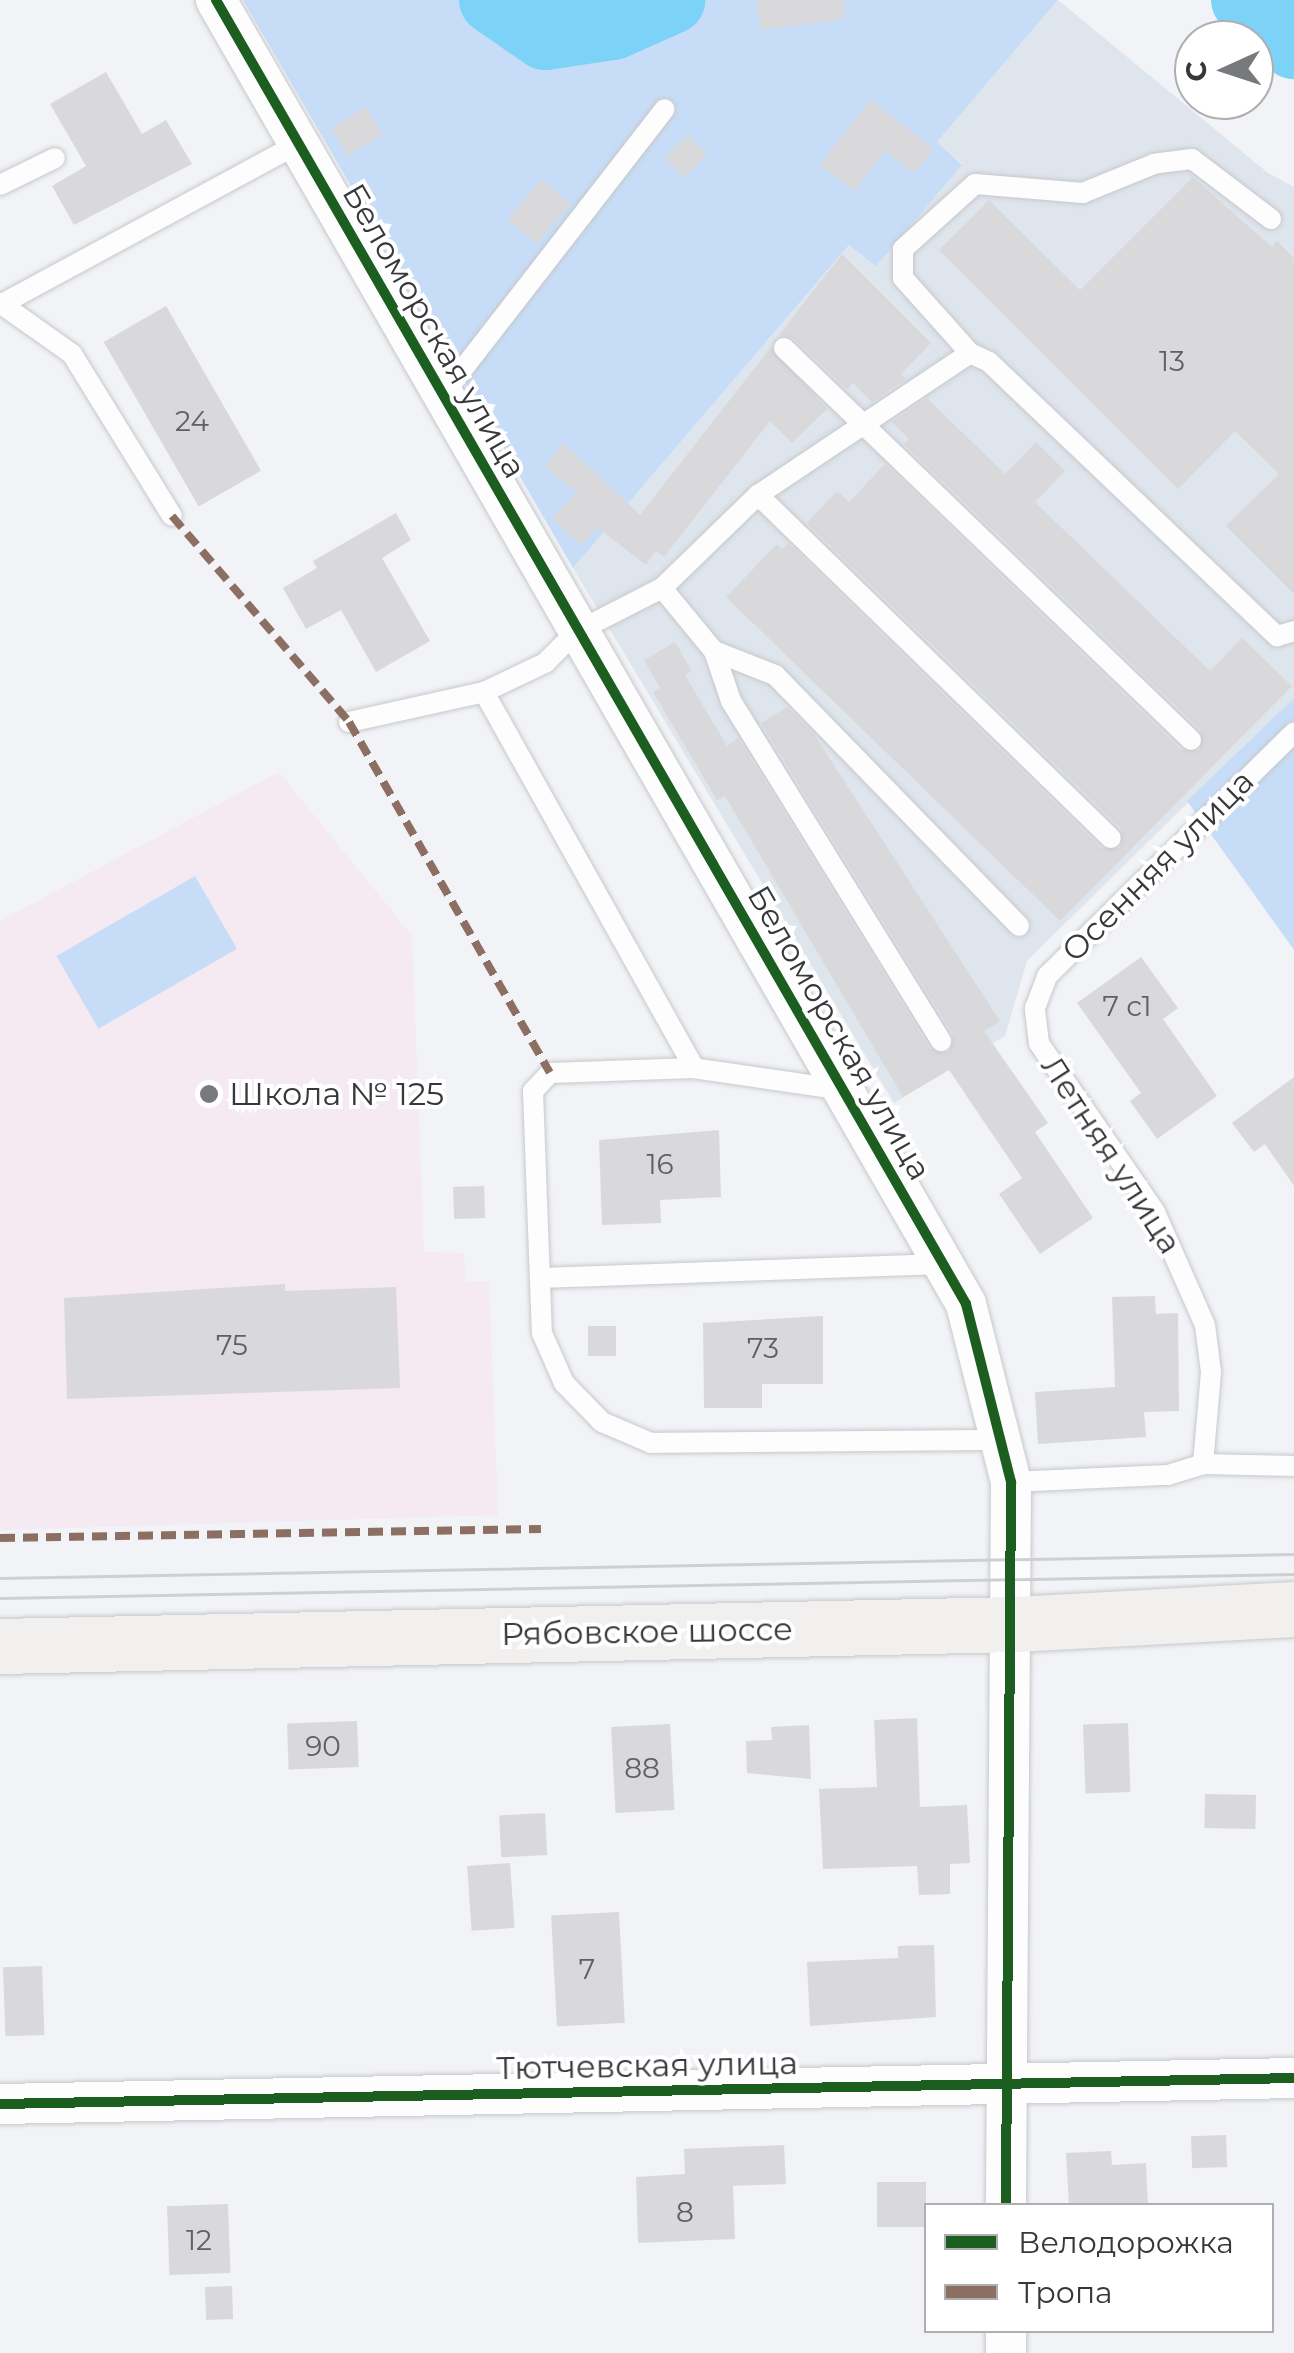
<!DOCTYPE html>
<html>
<head>
<meta charset="utf-8">
<style>
  body { margin:0 }
  #map { position:relative; width:1294px; height:2353px; overflow:hidden; background:#f1f3f6; font-family:Montserrat,sans-serif }
  div>[style] { position:absolute }
  .built>* { inset:0; background:#dfe5ed }
  .education>* { inset:0; background:#f5e9f2 }
  .green>* { inset:0; background:#c7ddf7; transform-origin:0 0 }
  .river>* { height:68px; margin:-34px; padding:0 34px; transform-origin:34px; border-radius:34px; background:#7cd2f7 }
  .building>* { inset:0; background:#d9d9dc; transform-origin:0 0 }
  .roads { filter:drop-shadow(0 0 2px #c7c8cb) drop-shadow(0 0 2px #c7c8cb) }
  .lane>* { height:20px; margin:-10px; padding:0 10px; transform-origin:10px; border-radius:10px; background:#fdfdfe }
  .street>* { height:40px; margin:-20px; padding:0 20px; transform-origin:20px; border-radius:20px; background:#fdfdfe }
  .secondary>* { height:55px; margin:-27.5px; padding:0 27.5px; transform-origin:27.5px; border-radius:27.5px; background:#f1f0ee }
  .tram>* { height:2.5px; margin:-1.25px; padding:0 1.25px; transform-origin:1.25px; border-radius:1.25px; background:#cecfd0 }
  .quiet>* { height:8px; margin-top:-4px; transform-origin:0; background:repeating-linear-gradient(90deg,#8d6e63 0 15px,transparent 0 23px) }
  .cycleway>* { height:10px; margin:-5px; padding:0 5px; transform-origin:5px; border-radius:5px; background:#1b5e20 }
  .dots>* { width:28px; height:28px; translate:-50% -50%; box-sizing:border-box; border:5px solid #fff; border-radius:50% }
  span { translate:-50% -50%; white-space:nowrap; text-align:center; line-height:1.15; -webkit-text-stroke:8px #fff; paint-order:stroke }
  .number-label { font-size:28px; color:#5f6063 }
  .number-label span { -webkit-text-stroke-width:0 }
  .street-label { font-size:32px; color:#36383b }
  .poi-label { font-size:32px; color:#36383b }
  .left { translate:0 -50%; text-align:left }
  .legend { position:absolute; left:924px; top:2203px; width:350px; height:130px; box-sizing:border-box; background:#fff; border:2px solid #afafb1; margin:0; padding:12px 18px; list-style:none; font-size:30px; color:#36383b }
  .legend li { display:flex; align-items:center; gap:20px; height:50px }
  .legend b { width:50px; border:2px solid #afafb1 }
  .north { position:absolute; left:1174px; top:20px; width:100px; height:100px; box-sizing:border-box; background:#fff; border:2px solid #afafb1; border-radius:50%; rotate:267deg; font-size:28px; font-weight:700; line-height:40px; text-align:center; color:#36383b }
  .north::after { content:''; display:block; margin:auto; width:35px; height:45px; background:#77797c; clip-path:polygon(50% 0,100% 100%,50% 72%,0 100%) }
</style>
</head>
<body>
<div id="map">
  <div class="built">
    <i style="clip-path:polygon(1058px 0,1268px 173px,1294px 187px,1294px 698px,1027px 961px,1005px 1036px,894px 1103px,573px 568px,850px 244px,876px 265px,962px 164px,936px 143px)"></i>
  </div>
  <div class="education">
    <i style="clip-path:polygon(279px 772px,412px 936px,424px 1252px,464px 1253px,465px 1282px,489px 1281px,498px 1515px,0 1530px,0 921px)"></i>
  </div>
  <div class="green">
    <i style="clip-path:polygon(243px 0,1058px 0,937px 142px,962px 165px,876px 266px,849px 245px,573px 568px)"></i>
    <i style="clip-path:polygon(1294px 698px,1294px 950px,1187px 801px)"></i>
    <i style="left:195px;top:876px;width:84px;height:160px;rotate:60deg"></i>
  </div>
  <div class="river">
    <i style="left:493px;top:0;width:63px;rotate:34.7deg"></i>
    <i style="left:545px;top:36px;width:69px;rotate:-8.4deg"></i>
    <i style="left:613px;top:26px;width:64px;rotate:-24.1deg"></i>
    <i style="left:1245px;top:0;width:67px;rotate:42.6deg"></i>
  </div>
  <div class="building">
    <i style="clip-path:polygon(757px 0,844px 0,846px 18px,761px 30px)"></i>
    <i style="clip-path:polygon(106px 72px,142px 134px,166px 120px,192px 164px,74px 225px,52px 186px,86px 166px,50px 104px)"></i>
    <i style="clip-path:polygon(870px 100px,934px 149px,914px 173px,885px 151px,854px 191px,820px 165px)"></i>
    <i style="left:366px;top:107px;width:32px;height:41px;rotate:58deg"></i>
    <i style="left:688px;top:135px;width:28px;height:33px;rotate:46deg"></i>
    <i style="clip-path:polygon(1193px 177px,1272px 247px,1277px 241px,1294px 258px,1294px 594px,1226px 526px,1279px 474px,1235px 431px,1178px 489px,939px 250px,989px 200px,1080px 290px)"></i>
    <i style="left:542px;top:179px;width:38px;height:53px;rotate:41deg"></i>
    <i style="clip-path:polygon(842px 254px,931px 343px,901px 374px,906px 379px,872px 402px,853px 383px,847px 389px,793px 338px,779px 335px)"></i>
    <i style="left:166px;top:306px;width:190px;height:72px;rotate:60deg"></i>
    <i style="clip-path:polygon(771px 347px,827px 409px,792px 443px,770px 421px,664px 557px,656px 551px,646px 565px,598px 528px,581px 545px,552px 518px,577px 492px,545px 467px,563px 443px,640px 515px)"></i>
    <i style="clip-path:polygon(927px 398px,1005px 474px,1036px 442px,1065px 471px,1035px 502px,1210px 671px,1242px 638px,1292px 686px,1060px 921px,726px 597px,777px 544px,782px 549px,788px 543px,1101px 848px,1120px 848px,1121px 828px,807px 523px,837px 491px,849px 502px,885px 464px,1181px 750px,1200px 750px,1201px 730px,904px 444px,909px 439px,892px 422px)"></i>
    <i style="clip-path:polygon(396px 513px,411px 540px,382px 558px,430px 641px,376px 672px,341px 610px,306px 629px,283px 588px,317px 568px,313px 561px)"></i>
    <i style="clip-path:polygon(675px 642px,692px 671px,685px 675px,727px 746px,738px 738px,930px 1049px,949px 1052px,953px 1034px,761px 723px,787px 707px,813px 733px,1000px 1021px,984px 1031px,1048px 1123px,1035px 1132px,1093px 1218px,1040px 1254px,999px 1194px,1022px 1178px,949px 1070px,903px 1097px,725px 796px,717px 800px,653px 692px,660px 688px,644px 660px)"></i>
    <i style="clip-path:polygon(1141px 957px,1178px 1008px,1163px 1019px,1217px 1096px,1157px 1139px,1130px 1101px,1141px 1093px,1077px 1003px)"></i>
    <i style="clip-path:polygon(1294px 1077px,1294px 1186px,1265px 1144px,1254px 1152px,1232px 1123px)"></i>
    <i style="clip-path:polygon(719px 1130px,721px 1197px,660px 1200px,661px 1223px,602px 1225px,599px 1140px)"></i>
    <i style="left:484px;top:1186px;width:32px;height:31px;rotate:88deg"></i>
    <i style="clip-path:polygon(285px 1284px,285px 1291px,396px 1287px,400px 1388px,67px 1399px,64px 1298px)"></i>
    <i style="clip-path:polygon(1155px 1296px,1156px 1314px,1178px 1313px,1179px 1411px,1144px 1412px,1146px 1437px,1038px 1444px,1035px 1392px,1115px 1387px,1112px 1297px)"></i>
    <i style="clip-path:polygon(823px 1316px,823px 1384px,762px 1384px,762px 1408px,704px 1408px,703px 1323px)"></i>
    <i style="left:588px;top:1326px;width:28px;height:30px"></i>
    <i style="clip-path:polygon(917px 1718px,920px 1807px,967px 1805px,970px 1863px,950px 1864px,950px 1894px,919px 1895px,917px 1866px,823px 1869px,819px 1789px,877px 1787px,874px 1720px)"></i>
    <i style="left:357px;top:1721px;width:46px;height:70px;rotate:88deg"></i>
    <i style="left:1128px;top:1723px;width:69px;height:45px;rotate:88deg"></i>
    <i style="left:670px;top:1724px;width:86px;height:59px;rotate:87deg"></i>
    <i style="clip-path:polygon(809px 1725px,811px 1779px,747px 1773px,746px 1741px,772px 1740px,771px 1727px)"></i>
    <i style="left:1205px;top:1794px;width:51px;height:34px;rotate:1deg"></i>
    <i style="left:545px;top:1813px;width:42px;height:46px;rotate:87deg"></i>
    <i style="left:510px;top:1863px;width:65px;height:43px;rotate:86deg"></i>
    <i style="left:619px;top:1912px;width:111px;height:68px;rotate:87deg"></i>
    <i style="clip-path:polygon(934px 1945px,936px 2017px,810px 2026px,807px 1962px,898px 1958px,898px 1946px)"></i>
    <i style="left:42px;top:1966px;width:69px;height:39px;rotate:88deg"></i>
    <i style="left:1226px;top:2135px;width:32px;height:35px;rotate:88deg"></i>
    <i style="clip-path:polygon(784px 2145px,786px 2184px,733px 2186px,735px 2239px,638px 2243px,636px 2177px,685px 2174px,684px 2149px)"></i>
    <i style="clip-path:polygon(1111px 2151px,1112px 2165px,1146px 2163px,1148px 2206px,1069px 2206px,1066px 2153px)"></i>
    <i style="left:926px;top:2182px;width:45px;height:49px;rotate:90deg"></i>
    <i style="left:228px;top:2204px;width:69px;height:61px;rotate:88deg"></i>
    <i style="left:232px;top:2286px;width:33px;height:27px;rotate:88deg"></i>
  </div>
  <div class="roads">
    <div class="lane">
      <i style="left:0;top:185px;width:61px;rotate:-26.1deg"></i>
      <i style="left:1271px;top:219px;width:99px;rotate:-142.8deg"></i>
      <i style="left:1192px;top:159px;width:38px;rotate:173deg"></i>
      <i style="left:1154px;top:164px;width:77px;rotate:157.8deg"></i>
      <i style="left:1083px;top:193px;width:108px;rotate:-175.2deg"></i>
      <i style="left:975px;top:184px;width:97px;rotate:137.9deg"></i>
      <i style="left:903px;top:249px;width:29px;rotate:90deg"></i>
      <i style="left:903px;top:278px;width:101px;rotate:48.2deg"></i>
      <i style="left:970px;top:353px;width:21px;rotate:25deg"></i>
      <i style="left:989px;top:362px;width:398px;rotate:43.6deg"></i>
      <i style="left:1277px;top:636px;width:18px;rotate:-16deg"></i>
      <i style="left:0;top:303px;width:88px;rotate:35.3deg"></i>
      <i style="left:72px;top:354px;width:190px;rotate:58.3deg"></i>
      <i style="left:0;top:305px;width:339px;rotate:-28.4deg"></i>
      <i style="left:784px;top:348px;width:565px;rotate:43.92deg"></i>
      <i style="left:442px;top:396px;width:363px;rotate:-52.2deg"></i>
      <i style="left:758px;top:495px;width:492px;rotate:44.2deg"></i>
      <i style="left:662px;top:588px;width:82px;rotate:50.5deg"></i>
      <i style="left:714px;top:651px;width:53px;rotate:71.2deg"></i>
      <i style="left:731px;top:701px;width:400px;rotate:58.3deg"></i>
      <i style="left:714px;top:651px;width:66px;rotate:21.5deg"></i>
      <i style="left:775px;top:675px;width:350px;rotate:45.8deg"></i>
      <i style="left:484px;top:692px;width:431px;rotate:60.8deg"></i>
      <i style="left:349px;top:722px;width:138px;rotate:-12.5deg"></i>
      <i style="left:484px;top:692px;width:68px;rotate:-25.4deg"></i>
      <i style="left:545px;top:663px;width:44px;rotate:-45deg"></i>
      <i style="left:576px;top:632px;width:97px;rotate:-27.1deg"></i>
      <i style="left:662px;top:588px;width:134px;rotate:-44.1deg"></i>
      <i style="left:758px;top:495px;width:255px;rotate:-33.8deg"></i>
      <i style="left:844px;top:1090px;width:152px;rotate:-171.7deg"></i>
      <i style="left:694px;top:1068px;width:144px;rotate:178deg"></i>
      <i style="left:550px;top:1073px;width:25px;rotate:133deg"></i>
      <i style="left:533px;top:1091px;width:242px;rotate:87.9deg"></i>
      <i style="left:542px;top:1333px;width:55px;rotate:66.3deg"></i>
      <i style="left:564px;top:1383px;width:54px;rotate:45.7deg"></i>
      <i style="left:602px;top:1422px;width:53px;rotate:23.2deg"></i>
      <i style="left:651px;top:1443px;width:353px;rotate:-0.5deg"></i>
      <i style="left:540px;top:1278px;width:403px;rotate:-2deg"></i>
      <i style="left:1203px;top:1464px;width:91px;rotate:1.3deg"></i>
      <i style="left:1011px;top:1482px;width:157px;rotate:-2.6deg"></i>
      <i style="left:1168px;top:1475px;width:37px;rotate:-17deg"></i>
      <i style="left:1203px;top:1464px;width:92px;rotate:-85deg"></i>
      <i style="left:1211px;top:1372px;width:47px;rotate:-97.3deg"></i>
      <i style="left:1205px;top:1325px;width:124px;rotate:-113.9deg"></i>
      <i style="left:1155px;top:1212px;width:205px;rotate:-124.5deg"></i>
      <i style="left:1039px;top:1043px;width:35px;rotate:-97deg"></i>
      <i style="left:1035px;top:1008px;width:34px;rotate:-69deg"></i>
      <i style="left:1047px;top:976px;width:347px;rotate:-44.6deg"></i>
    </div>
    <div class="street">
      <i style="left:216px;top:0;width:1504px;rotate:60.09deg"></i>
      <i style="left:966px;top:1304px;width:184px;rotate:75.8deg"></i>
      <i style="left:1011px;top:1482px;width:724px;rotate:90.4deg"></i>
      <i style="left:0;top:2104px;width:1294px;rotate:-1.15deg"></i>
      <i style="left:1006px;top:2330px;width:23px;rotate:90deg"></i>
    </div>
    <div class="secondary">
      <i style="left:0;top:1646px;width:1015px;rotate:-1.24deg"></i>
      <i style="left:1015px;top:1624px;width:279px;rotate:-3.1deg"></i>
    </div>
  </div>
  <div class="tram">
    <i style="left:0;top:1578px;width:1294px;rotate:-1.06deg"></i>
    <i style="left:0;top:1598px;width:1294px;rotate:-1.06deg"></i>
  </div>
  <div class="quiet">
    <i style="left:172px;top:516px;width:272px;rotate:49.3deg"></i>
    <i style="left:349px;top:722px;width:404px;rotate:60.2deg"></i>
    <i style="left:0;top:1538px;width:541px;rotate:-0.95deg"></i>
  </div>
  <div class="cycleway">
    <i style="left:216px;top:0;width:1504px;rotate:60.09deg"></i>
    <i style="left:966px;top:1304px;width:184px;rotate:75.8deg"></i>
    <i style="left:1011px;top:1482px;width:724px;rotate:90.4deg"></i>
    <i style="left:0;top:2104px;width:1294px;rotate:-1.15deg"></i>
  </div>
  <div class="dots">
    <i style="left:209px;top:1094px;background:#77797c"></i>
  </div>
  <div class="number-label">
    <span style="left:1172px;top:361px">13</span>
    <span style="left:192px;top:421px">24</span>
    <span style="left:1127px;top:1006px">7 с1</span>
    <span style="left:660px;top:1164px">16</span>
    <span style="left:232px;top:1345px">75</span>
    <span style="left:763px;top:1348px">73</span>
    <span style="left:323px;top:1746px">90</span>
    <span style="left:642px;top:1768px">88</span>
    <span style="left:587px;top:1969px">7</span>
    <span style="left:685px;top:2212px">8</span>
    <span style="left:199px;top:2240px">12</span>
  </div>
  <div class="street-label">
    <span style="left:434px;top:331px;rotate:60deg">Беломорская улица</span>
    <span style="left:1158px;top:866px;rotate:-45deg">Осенняя улица</span>
    <span style="left:839px;top:1033px;rotate:60deg">Беломорская улица</span>
    <span style="left:1111px;top:1155px;rotate:57deg">Летняя улица</span>
    <span style="left:647px;top:1632px;rotate:-1deg">Рябовское шоссе</span>
    <span style="left:647px;top:2066px;rotate:-1deg">Тютчевская улица</span>
  </div>
  <div class="poi-label">
    <span class="left" style="left:229px;top:1094px">Школа № 125</span>
  </div>
  <ul class="legend">
  <li><b style="height:12px;background:#1b5e20"></b>Велодорожка</li>
  <li><b style="height:12px;background:#8d6e63"></b>Тропа</li>
  </ul>
  <div class="north">С</div>
</div>
</body>
</html>
